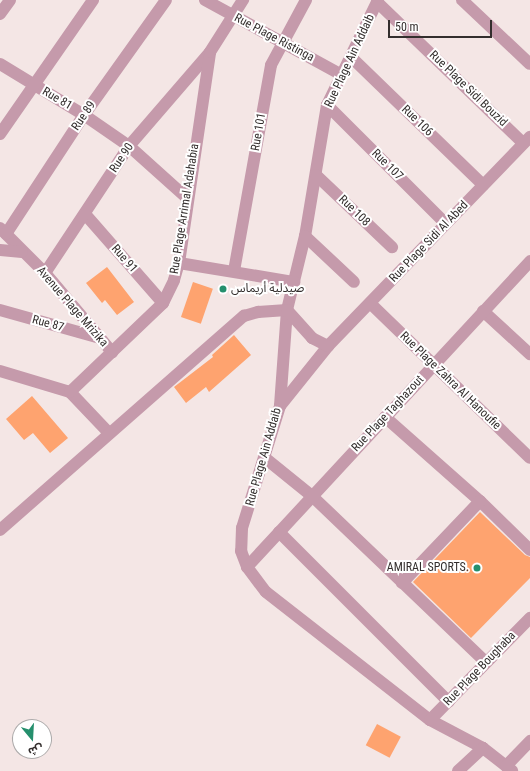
<!DOCTYPE html>
<html>
<head>
<meta charset="utf-8">
<style>
  body { margin:0 }
  #map { position:relative; width:530px; height:771px; overflow:hidden; background:#f4e6e5; font-family:"Roboto Condensed","Noto Sans Arabic",sans-serif }
  div>[style] { position:absolute }
  .building>* { inset:0; background:#fea36f; transform-origin:0 0 }
  .street>* { height:12px; margin:-6px; padding:0 6px; transform-origin:6px; border-radius:6px; background:#c59aab }
  .dots>* { width:11px; height:11px; translate:-50% -50%; box-sizing:border-box; border:2px solid #fff; border-radius:50% }
  span { translate:-50% -50%; white-space:nowrap; text-align:center; line-height:1.15; -webkit-text-stroke:4px #fff; paint-order:stroke }
  .street-label { font-size:12px; color:#332e2d }
  .poi-label { font-size:12px; color:#332e2d }
  .left { translate:0 -50%; text-align:left }
  .right { translate:-100% -50%; text-align:right }
  .north { position:absolute; left:12px; top:719px; width:40px; height:40px; box-sizing:border-box; background:#fff; border:1px solid #adabab; border-radius:50%; rotate:162deg; font-size:11px; font-weight:700; line-height:16px; text-align:center; color:#332e2d }
  .north::after { content:''; display:block; margin:auto; width:14px; height:18px; background:#258f6d; clip-path:polygon(50% 0,100% 100%,50% 72%,0 100%) }
  .scale { position:absolute; left:388px; top:20px; width:104px; height:18px; box-sizing:border-box; border:2px solid #332e2d; border-top:0; padding-left:5px; font-size:12px; line-height:14px; white-space:nowrap; color:#332e2d; -webkit-text-stroke:3px #fff; paint-order:stroke }
</style>
</head>
<body>
<div id="map">
  <div class="building">
    <i style="clip-path:polygon(107px 267px,134px 302px,117px 315px,105px 300px,102px 303px,86px 283px)"></i>
    <i style="left:193px;top:282px;width:21px;height:37px;rotate:19deg"></i>
    <i style="clip-path:polygon(234px 335px,251px 355px,209px 392px,206px 387px,186px 403px,174px 387px,213px 357px,212px 355px)"></i>
    <i style="clip-path:polygon(32px 396px,68px 438px,50px 453px,33px 433px,24px 440px,6px 419px)"></i>
    <i style="clip-path:polygon(480px 512px,525px 555px,530px 557px,530px 578px,471px 638px,413px 582px)"></i>
    <i style="left:377px;top:724px;width:27px;height:24px;rotate:28deg"></i>
  </div>
  <div class="street">
    <i style="left:205px;top:0;width:156px;rotate:28.7deg"></i>
    <i style="left:378px;top:0;width:117px;rotate:115.9deg"></i>
    <i style="left:327px;top:105px;width:133px;rotate:99.5deg"></i>
    <i style="left:305px;top:236px;width:76px;rotate:103.7deg"></i>
    <i style="left:287px;top:310px;width:96px;rotate:94.2deg"></i>
    <i style="left:280px;top:406px;width:128px;rotate:107.3deg"></i>
    <i style="left:242px;top:528px;width:23px;rotate:92deg"></i>
    <i style="left:241px;top:551px;width:17px;rotate:69deg"></i>
    <i style="left:247px;top:567px;width:31px;rotate:53deg"></i>
    <i style="left:266px;top:592px;width:208px;rotate:38deg"></i>
    <i style="left:430px;top:720px;width:60px;rotate:27.8deg"></i>
    <i style="left:483px;top:748px;width:37px;rotate:38deg"></i>
    <i style="left:462px;top:0;width:93px;rotate:43.3deg"></i>
    <i style="left:377px;top:2px;width:203px;rotate:44deg"></i>
    <i style="left:0;top:14px;width:17px;rotate:-54deg"></i>
    <i style="left:351px;top:57px;width:184px;rotate:44.1deg"></i>
    <i style="left:0;top:64px;width:98px;rotate:31.3deg"></i>
    <i style="left:84px;top:115px;width:55px;rotate:34.6deg"></i>
    <i style="left:129px;top:146px;width:78px;rotate:41.9deg"></i>
    <i style="left:327px;top:105px;width:168px;rotate:45deg"></i>
    <i style="left:0;top:134px;width:163px;rotate:-55.2deg"></i>
    <i style="left:316px;top:175px;width:105px;rotate:43.5deg"></i>
    <i style="left:85px;top:214px;width:118px;rotate:48.8deg"></i>
    <i style="left:0;top:228px;width:64px;rotate:45deg"></i>
    <i style="left:45px;top:273px;width:104px;rotate:49.7deg"></i>
    <i style="left:6px;top:234px;width:142px;rotate:-56.8deg"></i>
    <i style="left:84px;top:115px;width:141px;rotate:-54.5deg"></i>
    <i style="left:305px;top:236px;width:67px;rotate:43.2deg"></i>
    <i style="left:0;top:250px;width:22px;rotate:5deg"></i>
    <i style="left:179px;top:263px;width:117px;rotate:9.4deg"></i>
    <i style="left:234px;top:271px;width:209px;rotate:-79.8deg"></i>
    <i style="left:271px;top:65px;width:74px;rotate:-61.7deg"></i>
    <i style="left:45px;top:273px;width:152px;rotate:-56.5deg"></i>
    <i style="left:129px;top:146px;width:124px;rotate:-49.2deg"></i>
    <i style="left:371px;top:304px;width:221px;rotate:44.1deg"></i>
    <i style="left:0;top:310px;width:101px;rotate:15.6deg"></i>
    <i style="left:483px;top:311px;width:64px;rotate:42.5deg"></i>
    <i style="left:0;top:371px;width:73px;rotate:16.7deg"></i>
    <i style="left:70px;top:392px;width:57px;rotate:46.4deg"></i>
    <i style="left:70px;top:392px;width:129px;rotate:-43.7deg"></i>
    <i style="left:163px;top:303px;width:25px;rotate:-64deg"></i>
    <i style="left:174px;top:280px;width:18px;rotate:-74deg"></i>
    <i style="left:179px;top:263px;width:213px;rotate:-81.6deg"></i>
    <i style="left:210px;top:52px;width:62px;rotate:-57.6deg"></i>
    <i style="left:280px;top:406px;width:77px;rotate:-51.3deg"></i>
    <i style="left:328px;top:346px;width:291px;rotate:-46deg"></i>
    <i style="left:385px;top:417px;width:127px;rotate:41.5deg"></i>
    <i style="left:480px;top:501px;width:70px;rotate:44.4deg"></i>
    <i style="left:265px;top:458px;width:60px;rotate:39deg"></i>
    <i style="left:312px;top:496px;width:240px;rotate:43.7deg"></i>
    <i style="left:0;top:530px;width:325px;rotate:-41.3deg"></i>
    <i style="left:244px;top:316px;width:15px;rotate:-16deg"></i>
    <i style="left:258px;top:312px;width:29px;rotate:-4deg"></i>
    <i style="left:287px;top:310px;width:38px;rotate:48deg"></i>
    <i style="left:312px;top:338px;width:18px;rotate:27deg"></i>
    <i style="left:279px;top:532px;width:240px;rotate:45deg"></i>
    <i style="left:247px;top:567px;width:417px;rotate:-47.2deg"></i>
    <i style="left:402px;top:583px;width:113px;rotate:-46.4deg"></i>
    <i style="left:430px;top:720px;width:143px;rotate:-45.6deg"></i>
    <i style="left:506px;top:766px;width:35px;rotate:-46deg"></i>
    <i style="left:458px;top:771px;width:34px;rotate:-43deg"></i>
  </div>
  <div class="dots">
    <i style="left:223px;top:289px;background:#258f6d"></i>
    <i style="left:477px;top:568px;background:#258f6d"></i>
  </div>
  <div class="street-label">
    <span style="left:274px;top:38px;rotate:28deg">Rue Plage Ristinga</span>
    <span style="left:350px;top:61px;rotate:-65deg">Rue Plage Ain Addaib</span>
    <span style="left:468px;top:89px;rotate:44deg">Rue Plage Sidi Bouzid</span>
    <span style="left:57px;top:99px;rotate:30deg">Rue 81</span>
    <span style="left:84px;top:116px;rotate:-56deg">Rue 89</span>
    <span style="left:417px;top:121px;rotate:44deg">Rue 106</span>
    <span style="left:259px;top:132px;rotate:-80deg">Rue 101</span>
    <span style="left:122px;top:158px;rotate:-56deg">Rue 90</span>
    <span style="left:387px;top:165px;rotate:45deg">Rue 107</span>
    <span style="left:185px;top:209px;rotate:-81deg">Rue Plage Arrimal Adahabia</span>
    <span style="left:354px;top:211px;rotate:44deg">Rue 108</span>
    <span style="left:429px;top:242px;rotate:-46deg">Rue Plage Sidi Al Abed</span>
    <span style="left:124px;top:259px;rotate:49deg">Rue 91</span>
    <span style="left:72px;top:307px;rotate:49deg">Avenue Plage Mrizika</span>
    <span style="left:48px;top:324px;rotate:15deg">Rue 87</span>
    <span style="left:450px;top:381px;rotate:44deg">Rue Plage Zahra Al Hanoufie</span>
    <span style="left:388px;top:414px;rotate:-47deg">Rue Plage Taghazout</span>
    <span style="left:264px;top:457px;rotate:-74deg">Rue Plage Ain Addaib</span>
    <span style="left:480px;top:669px;rotate:-46deg">Rue Plage Boughaba</span>
  </div>
  <div class="poi-label">
    <span class="left" style="left:231px;top:289px">صيدلية أريماس</span>
    <span class="right" style="left:469px;top:568px">AMIRAL SPORTS.</span>
  </div>
  <div class="north">ش</div>
  <div class="scale">50 m</div>
</div>
</body>
</html>
